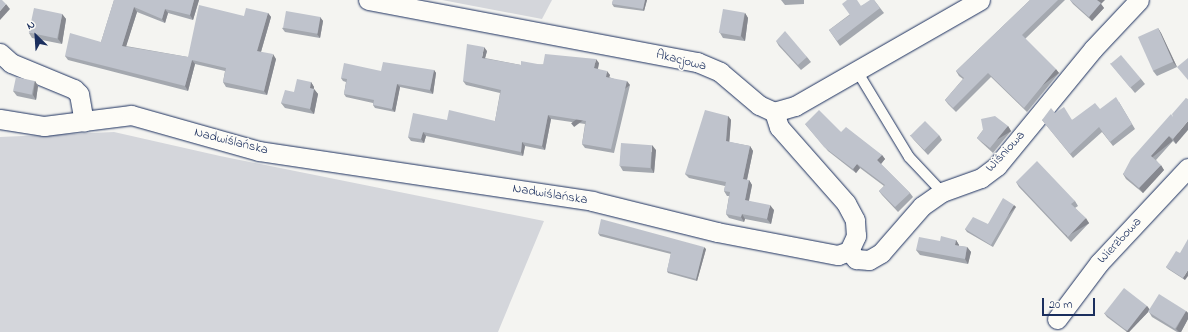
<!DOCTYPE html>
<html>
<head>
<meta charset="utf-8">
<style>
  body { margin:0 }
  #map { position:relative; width:1188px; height:332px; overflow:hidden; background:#f4f4f1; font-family:"Indie Flower",sans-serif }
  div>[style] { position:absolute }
  .green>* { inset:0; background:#d4d6db }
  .roads { filter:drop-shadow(0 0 1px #1b2f5e) drop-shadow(0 0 1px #1b2f5e) }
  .service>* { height:10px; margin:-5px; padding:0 5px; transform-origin:5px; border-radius:5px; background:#fdfcf7 }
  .minor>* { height:19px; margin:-9.5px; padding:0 9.5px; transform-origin:9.5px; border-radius:9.5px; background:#fdfcf7 }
  .wall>* { inset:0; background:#a4a8af }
  .shaded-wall>* { inset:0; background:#86888f; transform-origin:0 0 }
  .building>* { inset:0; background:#bfc3cc; transform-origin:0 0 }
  span { translate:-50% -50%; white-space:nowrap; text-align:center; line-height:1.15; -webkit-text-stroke:3px #fdfcf7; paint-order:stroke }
  .street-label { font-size:13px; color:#1b2f5e }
  .north { position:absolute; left:16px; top:16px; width:40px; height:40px; -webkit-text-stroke:3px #fdfcf7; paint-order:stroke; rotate:335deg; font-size:11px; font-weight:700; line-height:16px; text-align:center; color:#1b2f5e }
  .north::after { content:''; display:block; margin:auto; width:14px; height:18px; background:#1b2f5e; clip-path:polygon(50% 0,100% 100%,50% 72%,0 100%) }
  .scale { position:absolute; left:1042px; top:298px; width:53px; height:18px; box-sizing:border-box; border:2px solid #1b2f5e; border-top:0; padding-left:5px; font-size:12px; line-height:14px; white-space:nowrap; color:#1b2f5e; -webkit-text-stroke:3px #fdfcf7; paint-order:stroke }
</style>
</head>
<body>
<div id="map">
  <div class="green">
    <i style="clip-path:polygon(442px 0,552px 0,542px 19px)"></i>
    <i style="clip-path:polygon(114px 132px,220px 156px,544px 221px,498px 332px,0 332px,0 137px)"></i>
  </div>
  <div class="roads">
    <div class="service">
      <i style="left:857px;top:71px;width:100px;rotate:58.8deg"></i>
      <i style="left:909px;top:157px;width:48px;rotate:46.7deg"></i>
    </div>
    <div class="minor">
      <i style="left:368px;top:0;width:335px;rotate:10.7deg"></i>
      <i style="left:697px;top:62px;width:25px;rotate:23deg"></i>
      <i style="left:720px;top:72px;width:51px;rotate:40.2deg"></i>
      <i style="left:759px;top:105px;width:17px;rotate:25deg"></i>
      <i style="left:774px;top:112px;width:22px;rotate:-16deg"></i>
      <i style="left:795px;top:106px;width:213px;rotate:-29.8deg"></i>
      <i style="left:0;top:53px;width:15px;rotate:42deg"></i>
      <i style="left:11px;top:63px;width:68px;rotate:22.4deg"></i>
      <i style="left:74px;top:89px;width:7px;rotate:45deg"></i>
      <i style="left:79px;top:94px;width:28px;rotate:80deg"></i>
      <i style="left:0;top:119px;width:45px;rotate:9deg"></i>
      <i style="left:44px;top:126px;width:88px;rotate:-7.2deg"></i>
      <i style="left:131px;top:115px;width:133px;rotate:15.7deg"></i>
      <i style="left:259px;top:151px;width:337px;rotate:8.5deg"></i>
      <i style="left:592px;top:201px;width:129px;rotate:13.9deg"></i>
      <i style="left:717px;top:232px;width:123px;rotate:10.8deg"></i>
      <i style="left:838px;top:255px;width:12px;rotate:-20deg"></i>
      <i style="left:849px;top:251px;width:17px;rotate:-65deg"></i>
      <i style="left:856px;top:236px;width:16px;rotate:-94deg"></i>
      <i style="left:855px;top:220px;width:19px;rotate:-118deg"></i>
      <i style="left:846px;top:203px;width:101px;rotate:-131.4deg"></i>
      <i style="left:779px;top:127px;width:16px;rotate:-108deg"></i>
      <i style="left:849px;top:251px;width:11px;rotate:49deg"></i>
      <i style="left:856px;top:259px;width:13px;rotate:4deg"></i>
      <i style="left:869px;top:260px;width:14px;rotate:-30deg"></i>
      <i style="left:881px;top:253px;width:62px;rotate:-48.9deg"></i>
      <i style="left:922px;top:206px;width:24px;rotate:-35deg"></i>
      <i style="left:942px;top:192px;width:41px;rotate:-19.7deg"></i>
      <i style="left:981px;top:178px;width:20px;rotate:-37deg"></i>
      <i style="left:997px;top:166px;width:151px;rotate:-50.6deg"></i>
      <i style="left:1093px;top:49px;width:67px;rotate:-46.8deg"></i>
      <i style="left:1057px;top:319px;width:70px;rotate:-53.1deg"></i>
      <i style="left:1099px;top:263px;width:130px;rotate:-46.9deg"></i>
    </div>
  </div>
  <div class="wall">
    <i style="clip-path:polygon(114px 0,199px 0,193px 20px,168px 13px,165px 23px,137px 12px,126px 46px,188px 57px,244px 16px,268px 13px,271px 17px,261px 52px,276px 59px,267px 95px,226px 87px,223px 82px,225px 71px,195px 64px,188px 91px,68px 60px,65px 56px,101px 42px)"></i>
    <i style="clip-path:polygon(613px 0,647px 0,644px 11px,614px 7px,612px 4px)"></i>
    <i style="clip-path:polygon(781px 0,804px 0,804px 4px,785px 5px)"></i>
    <i style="clip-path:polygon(874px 0,884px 13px,840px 46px,829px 30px,861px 6px)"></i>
    <i style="clip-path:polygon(1030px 0,1065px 0,1025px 39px,1059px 73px,1027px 112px,991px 77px,956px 112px,948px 104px,945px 100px,963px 79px,959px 76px,956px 71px)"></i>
    <i style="clip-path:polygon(1070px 0,1101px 4px,1104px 8px,1092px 21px,1073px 4px)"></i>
    <i style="clip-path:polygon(745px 13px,748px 18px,745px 41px,723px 38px,720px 33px)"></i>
    <i style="clip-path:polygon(62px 14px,66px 19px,62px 44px,32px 38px,29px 33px)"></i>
    <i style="clip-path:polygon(320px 17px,323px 21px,320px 38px,285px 32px,282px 28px)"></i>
    <i style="clip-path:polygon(1158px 28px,1161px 33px,1177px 67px,1157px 76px,1153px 71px)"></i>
    <i style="clip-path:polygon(776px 41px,807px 57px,811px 62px,801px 70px,779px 46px)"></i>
    <i style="clip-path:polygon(487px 51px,485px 58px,521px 65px,599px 63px,598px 69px,610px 75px,609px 77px,630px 85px,614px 153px,585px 148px,582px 144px,585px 124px,551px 119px,545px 150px,525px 146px,523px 156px,426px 136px,424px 143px,411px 141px,408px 137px,447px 120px,495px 121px,500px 93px,466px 85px,463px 81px)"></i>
    <i style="clip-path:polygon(1110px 63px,1141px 79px,1145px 84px,1135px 93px)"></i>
    <i style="clip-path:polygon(434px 70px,436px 73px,433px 94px,400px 87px,395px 112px,375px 108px,373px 105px,373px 103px,346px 97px,344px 94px,346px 82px,343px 81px,341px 78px,381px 71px)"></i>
    <i style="clip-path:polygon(35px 81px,38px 86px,36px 100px,17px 96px,13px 91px)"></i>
    <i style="clip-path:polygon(311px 82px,314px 87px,314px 89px,318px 94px,314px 114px,285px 108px,281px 103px,294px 92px)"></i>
    <i style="clip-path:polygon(1186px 98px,1176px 144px,1173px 141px,1156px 160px,1164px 170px,1143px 193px,1126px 179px,1123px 174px,1173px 117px)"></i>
    <i style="clip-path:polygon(1119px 102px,1135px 129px,1113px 146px,1102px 132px,1073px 158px,1042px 120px,1055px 113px,1072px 120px)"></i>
    <i style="clip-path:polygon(728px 116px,731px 120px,729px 142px,750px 146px,753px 151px,747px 180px,749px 180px,752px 185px,749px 201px,774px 210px,771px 224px,745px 219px,744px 222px,729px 218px,726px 214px,729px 196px,727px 196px,724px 191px,725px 186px,689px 178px,685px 174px)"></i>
    <i style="clip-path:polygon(805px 124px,841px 132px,882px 155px,885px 159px,881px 164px,910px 193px,913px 197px,898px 212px,882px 195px,879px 191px,884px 186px,860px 168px,856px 173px,828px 151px)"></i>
    <i style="clip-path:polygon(1008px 126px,1011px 131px,993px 153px,981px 142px,977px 138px,983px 130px)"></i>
    <i style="clip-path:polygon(910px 135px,939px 135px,942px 140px,928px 155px,914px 140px)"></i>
    <i style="clip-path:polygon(656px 150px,654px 173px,623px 171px,620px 166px)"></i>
    <i style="clip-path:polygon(1016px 182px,1075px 201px,1078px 206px,1075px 208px,1089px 223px,1071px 242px,1019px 187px)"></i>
    <i style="clip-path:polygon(1016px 207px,993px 247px,967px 232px,965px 229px,988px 224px)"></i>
    <i style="clip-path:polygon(598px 233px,706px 249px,697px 281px,668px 273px,667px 271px,671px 254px,600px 236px)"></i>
    <i style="clip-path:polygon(956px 240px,959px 245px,959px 246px,967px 247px,971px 252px,968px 264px,920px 255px,916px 250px,940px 241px)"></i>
    <i style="clip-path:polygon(1180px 253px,1185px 280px,1168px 269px,1166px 267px)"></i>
    <i style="clip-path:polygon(1147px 306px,1150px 310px,1129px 332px,1127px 332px,1107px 317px,1104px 313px)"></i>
    <i style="clip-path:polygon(1186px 311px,1188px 313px,1188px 319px,1181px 332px,1177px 332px,1152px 317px,1149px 312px)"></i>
  </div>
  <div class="shaded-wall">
    <i style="clip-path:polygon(194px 0,199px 0,193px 20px,190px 15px)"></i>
    <i style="clip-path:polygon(645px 0,647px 0,644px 11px,643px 9px)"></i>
    <i style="clip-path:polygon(1097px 0,1105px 0,1101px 4px,1104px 8px,1092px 21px,1089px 17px)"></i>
    <i style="clip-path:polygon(6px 4px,10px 9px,0 20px,0 11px)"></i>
    <i style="clip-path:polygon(134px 7px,137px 12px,125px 50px,122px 46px)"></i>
    <i style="clip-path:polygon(165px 9px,168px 13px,165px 23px,162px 19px)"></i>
    <i style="clip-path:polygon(268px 13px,271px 17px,260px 55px,257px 51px)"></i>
    <i style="clip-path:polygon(745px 13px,748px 18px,745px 41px,741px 36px)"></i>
    <i style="clip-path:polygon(62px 14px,66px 19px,62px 44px,58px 39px)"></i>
    <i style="clip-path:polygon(320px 17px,323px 21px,320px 38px,317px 34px)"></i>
    <i style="clip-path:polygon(1158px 28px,1161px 33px,1177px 67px,1173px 62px)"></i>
    <i style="clip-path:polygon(484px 47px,487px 51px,484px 62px,482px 58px)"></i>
    <i style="clip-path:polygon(273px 54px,276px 59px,267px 95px,264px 91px)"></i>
    <i style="clip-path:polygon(596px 59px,599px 63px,597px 72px,594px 68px)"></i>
    <i style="clip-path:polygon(192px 60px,195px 64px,188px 91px,185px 86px)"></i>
    <i style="left:1056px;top:69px;width:5px;height:50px;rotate:53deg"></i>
    <i style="clip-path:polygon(434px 70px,436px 73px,433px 94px,430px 90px)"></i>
    <i style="clip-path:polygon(607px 71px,610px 75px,608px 81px,606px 77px)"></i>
    <i style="clip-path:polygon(35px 81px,38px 86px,36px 100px,33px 95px)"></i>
    <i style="left:627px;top:81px;width:5px;height:70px;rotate:53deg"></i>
    <i style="clip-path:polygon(311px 82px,314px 87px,313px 93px,310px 88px)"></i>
    <i style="clip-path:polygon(397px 84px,400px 87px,395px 112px,392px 109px)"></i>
    <i style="clip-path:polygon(314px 89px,318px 94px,314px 114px,310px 109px)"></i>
    <i style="clip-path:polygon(548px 115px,551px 119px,545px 150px,542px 146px)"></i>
    <i style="clip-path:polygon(728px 116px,731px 120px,729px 146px,726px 141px)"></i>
    <i style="clip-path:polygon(1188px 121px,1188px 130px,1176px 144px,1173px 139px)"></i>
    <i style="left:1008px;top:126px;width:6px;height:28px;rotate:59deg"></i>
    <i style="clip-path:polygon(423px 132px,426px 136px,424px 143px,421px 139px)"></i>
    <i style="left:1169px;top:136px;width:6px;height:27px;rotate:51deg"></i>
    <i style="clip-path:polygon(522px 142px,525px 146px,523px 156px,521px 152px)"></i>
    <i style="clip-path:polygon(652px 145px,656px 150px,654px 173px,651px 168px)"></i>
    <i style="clip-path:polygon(750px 146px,753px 151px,746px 184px,743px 179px)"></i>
    <i style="clip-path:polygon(882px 155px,885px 159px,880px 165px,877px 160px)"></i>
    <i style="clip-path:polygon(857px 164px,860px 168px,856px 173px,853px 169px)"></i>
    <i style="clip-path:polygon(1161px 165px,1164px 170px,1143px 193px,1139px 188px)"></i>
    <i style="clip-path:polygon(749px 180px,752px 185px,748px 204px,745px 200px)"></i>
    <i style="clip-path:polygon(770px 205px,774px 210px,771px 224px,767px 219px)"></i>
    <i style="left:1014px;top:205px;width:3px;height:46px;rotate:45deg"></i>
    <i style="clip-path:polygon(742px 214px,745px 219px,744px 222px,741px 217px)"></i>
    <i style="left:1086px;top:218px;width:6px;height:26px;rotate:59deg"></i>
    <i style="clip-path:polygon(956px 240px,959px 245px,958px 250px,955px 245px)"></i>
    <i style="clip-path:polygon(704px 247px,706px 249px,697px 281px,696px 279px)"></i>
    <i style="clip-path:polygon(967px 247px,971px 252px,968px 264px,965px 259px)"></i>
    <i style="clip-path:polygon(1188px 270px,1188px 276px,1185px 280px,1183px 278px)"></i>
    <i style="clip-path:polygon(1147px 306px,1150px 310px,1129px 332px,1127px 332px,1125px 329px)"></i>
    <i style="clip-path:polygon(1186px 311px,1188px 313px,1188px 319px,1181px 332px,1179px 332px,1176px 329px)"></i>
  </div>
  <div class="building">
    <i style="clip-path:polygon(0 0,2px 0,6px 4px,0 11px)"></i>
    <i style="clip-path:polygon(114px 0,194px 0,190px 15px,165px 9px,162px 19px,134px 7px,122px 46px,188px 57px,199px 5px,244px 16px,246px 8px,268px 13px,257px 51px,273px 54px,264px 91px,223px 82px,226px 68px,192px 60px,185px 86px,65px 56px,70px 33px,101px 42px)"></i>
    <i style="clip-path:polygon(613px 0,645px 0,643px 9px,612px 4px)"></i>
    <i style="clip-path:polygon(847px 0,857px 0,861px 6px,870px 0,874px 0,880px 8px,837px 41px,829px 30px,850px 15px,842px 4px)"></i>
    <i style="clip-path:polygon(1030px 0,1058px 0,1022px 35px,1056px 69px,1024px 108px,988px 73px,953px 108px,945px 100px,964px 78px,956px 71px)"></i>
    <i style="clip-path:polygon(1070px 0,1097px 0,1101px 3px,1089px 17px)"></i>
    <i style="left:34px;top:8px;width:29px;height:25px;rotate:12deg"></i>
    <i style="left:723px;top:9px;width:22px;height:24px;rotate:10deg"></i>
    <i style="left:286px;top:11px;width:35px;height:17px;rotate:10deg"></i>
    <i style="left:1158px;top:28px;width:37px;height:22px;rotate:66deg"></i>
    <i style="clip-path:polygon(785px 31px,807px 57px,798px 65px,776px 41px)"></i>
    <i style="clip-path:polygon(467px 44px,484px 47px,482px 58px,521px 65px,521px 61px,543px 65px,545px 54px,596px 59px,594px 68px,607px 71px,606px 77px,627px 81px,611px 149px,582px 144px,586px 121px,548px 115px,542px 146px,522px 142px,521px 152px,423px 132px,421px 139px,408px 137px,413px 113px,447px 120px,449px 110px,495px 121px,501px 90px,463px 81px)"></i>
    <i style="left:1121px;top:55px;width:31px;height:14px;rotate:50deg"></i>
    <i style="clip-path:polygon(1188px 58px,1188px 80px,1177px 67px)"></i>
    <i style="clip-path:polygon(383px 62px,434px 70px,430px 90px,397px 84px,392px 109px,373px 105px,374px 100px,344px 94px,347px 79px,341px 78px,344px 63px,381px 71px)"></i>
    <i style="left:16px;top:77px;width:19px;height:14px;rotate:12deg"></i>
    <i style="clip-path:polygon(297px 79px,311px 82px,310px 88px,314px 89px,310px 109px,281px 103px,285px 90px,294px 92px)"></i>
    <i style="clip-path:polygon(1116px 97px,1132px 124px,1110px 142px,1099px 127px,1070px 154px,1042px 120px,1051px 108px,1055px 113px,1064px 107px,1072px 120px,1095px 103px,1100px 109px)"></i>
    <i style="clip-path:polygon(1186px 98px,1188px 99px,1188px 121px,1173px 139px,1169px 136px,1151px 156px,1161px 165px,1139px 188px,1123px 174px,1131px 159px,1171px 114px,1173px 117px,1172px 114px)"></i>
    <i style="clip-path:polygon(705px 110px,728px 116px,726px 141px,750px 146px,743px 179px,749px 180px,745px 200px,770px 205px,767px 219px,742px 214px,741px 217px,726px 214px,730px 192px,724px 191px,726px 182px,685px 174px)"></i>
    <i style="clip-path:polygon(819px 110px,841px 132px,846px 127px,882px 155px,877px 160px,910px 193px,895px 207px,879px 191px,885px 185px,857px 164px,853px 169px,824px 147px,805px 124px)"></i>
    <i style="clip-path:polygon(995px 116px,1008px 126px,990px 148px,977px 138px,983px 130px,981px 119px)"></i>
    <i style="left:925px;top:121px;width:20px;height:21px;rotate:45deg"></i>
    <i style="left:621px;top:143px;width:31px;height:23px;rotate:4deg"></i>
    <i style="clip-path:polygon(1037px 161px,1075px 201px,1071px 204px,1086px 218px,1068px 237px,1016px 182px)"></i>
    <i style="clip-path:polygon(1003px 198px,1014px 205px,991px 245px,965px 229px,973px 217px,988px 224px)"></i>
    <i style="clip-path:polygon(601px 219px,704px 247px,696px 279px,667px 271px,671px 252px,598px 233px)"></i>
    <i style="clip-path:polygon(941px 236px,956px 240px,955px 245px,967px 247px,965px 259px,916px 250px,919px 237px,940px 241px)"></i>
    <i style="clip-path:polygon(1188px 239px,1188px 270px,1183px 278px,1166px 267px,1176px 251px,1180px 253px)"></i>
    <i style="left:1124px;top:288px;width:29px;height:32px;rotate:38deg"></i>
    <i style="left:1159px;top:294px;width:32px;height:21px;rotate:32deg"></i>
  </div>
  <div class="street-label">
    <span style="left:681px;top:61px;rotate:14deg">Akacjowa</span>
    <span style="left:231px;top:142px;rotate:14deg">Nadwiślańska</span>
    <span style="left:1006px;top:152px;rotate:-47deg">Wiśniowa</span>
    <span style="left:550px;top:195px;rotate:9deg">Nadwiślańska</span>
    <span style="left:1120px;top:241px;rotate:-47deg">Wierzbowa</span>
  </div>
  <div class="north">N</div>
  <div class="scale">20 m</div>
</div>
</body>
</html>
